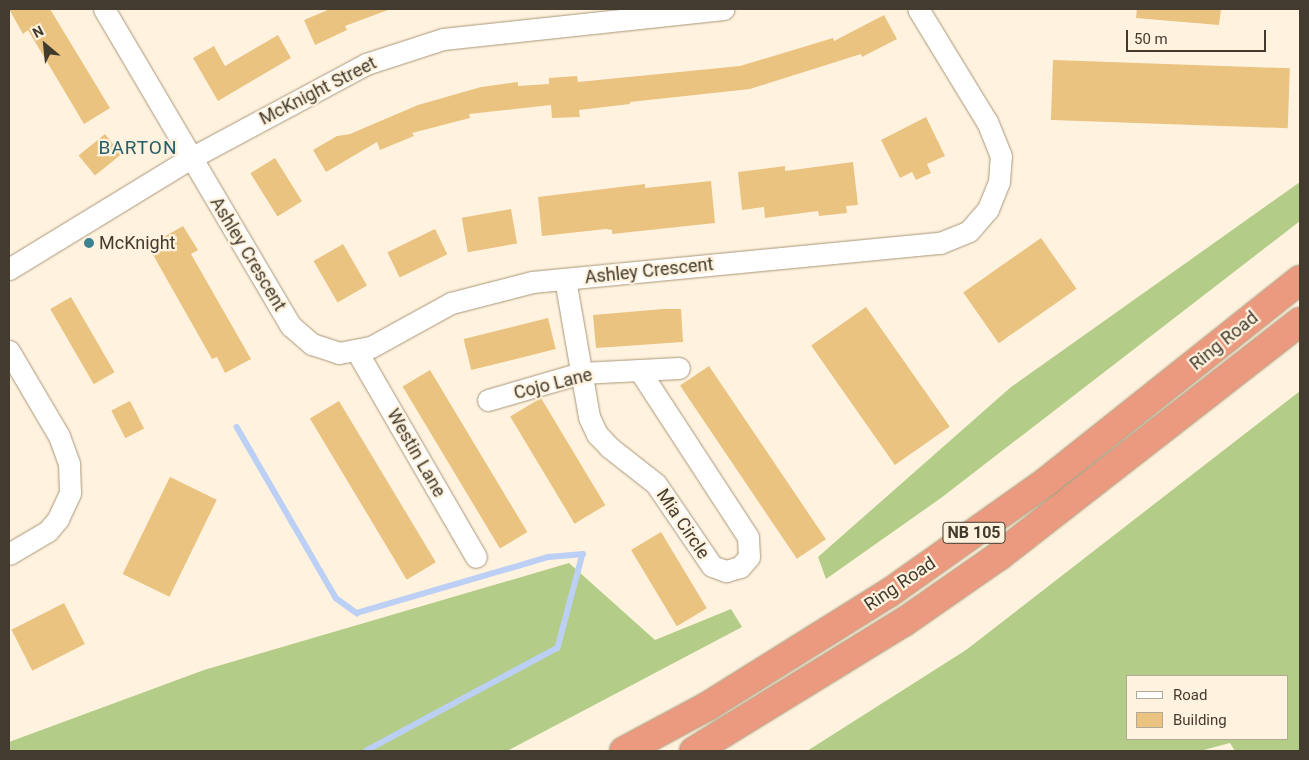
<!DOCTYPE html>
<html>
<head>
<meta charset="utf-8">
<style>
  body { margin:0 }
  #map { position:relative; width:1309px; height:760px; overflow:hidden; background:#fff3df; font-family:Roboto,sans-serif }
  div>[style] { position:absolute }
  .forest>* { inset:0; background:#b3cd88 }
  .stream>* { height:5.5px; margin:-2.75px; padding:0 2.75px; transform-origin:2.75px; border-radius:2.75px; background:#bccff5 }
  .building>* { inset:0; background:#ebc381; transform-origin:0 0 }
  .roads { filter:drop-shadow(0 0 1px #a99678) drop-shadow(0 0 1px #a99678) }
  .minor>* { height:21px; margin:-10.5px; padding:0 10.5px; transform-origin:10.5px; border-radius:10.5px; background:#fff }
  .highway>* { height:28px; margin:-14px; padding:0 14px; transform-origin:14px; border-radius:14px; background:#eb9a7f }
  .dots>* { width:14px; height:14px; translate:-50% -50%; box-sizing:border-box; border:2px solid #fff3df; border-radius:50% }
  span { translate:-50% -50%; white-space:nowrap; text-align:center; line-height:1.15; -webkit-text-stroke:4.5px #fff3df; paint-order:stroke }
  .shield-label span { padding:1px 4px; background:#fff3df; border:1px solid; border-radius:4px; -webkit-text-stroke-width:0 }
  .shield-label { font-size:16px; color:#433b2e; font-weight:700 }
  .street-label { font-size:18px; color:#433b2e }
  .poi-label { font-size:18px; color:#433b2e }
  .left { translate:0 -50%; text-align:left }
  .neighbourhood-label { font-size:19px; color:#265e68; letter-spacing:1px }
  .frame { position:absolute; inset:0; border:10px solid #433b2e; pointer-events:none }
  .legend { position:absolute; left:1126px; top:675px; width:162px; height:65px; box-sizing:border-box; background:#fff3df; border:1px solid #b4a998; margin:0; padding:6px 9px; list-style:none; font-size:15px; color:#433b2e }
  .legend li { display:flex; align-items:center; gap:10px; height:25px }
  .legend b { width:25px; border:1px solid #b4a998 }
  .north { position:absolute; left:20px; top:20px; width:50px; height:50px; -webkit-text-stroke:4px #fff3df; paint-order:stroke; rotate:332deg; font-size:14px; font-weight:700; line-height:20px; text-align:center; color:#433b2e }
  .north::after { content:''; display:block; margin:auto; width:18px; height:22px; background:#433b2e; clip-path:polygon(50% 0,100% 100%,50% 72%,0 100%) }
  .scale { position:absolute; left:1126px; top:30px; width:140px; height:22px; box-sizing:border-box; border:2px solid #433b2e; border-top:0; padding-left:6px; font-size:15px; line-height:18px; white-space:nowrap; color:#433b2e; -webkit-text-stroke:4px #fff3df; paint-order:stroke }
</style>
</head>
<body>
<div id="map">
  <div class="forest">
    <i style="clip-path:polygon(1300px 182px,1300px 221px,941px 498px,826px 579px,818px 557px,1011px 387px)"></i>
    <i style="clip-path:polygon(evenodd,1300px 391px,1300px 751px,1235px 751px,1230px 743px,1200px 751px,807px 751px,966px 650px,1300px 391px,1128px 676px,1288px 676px,1288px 739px,1128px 739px,1128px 676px)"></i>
    <i style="clip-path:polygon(569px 563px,655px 640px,731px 609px,742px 627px,507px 751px,9px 751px,9px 742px,204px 670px)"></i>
  </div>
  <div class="stream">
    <i style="left:237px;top:427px;width:198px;rotate:59.9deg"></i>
    <i style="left:336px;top:598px;width:26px;rotate:36deg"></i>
    <i style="left:357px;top:613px;width:200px;rotate:-16.3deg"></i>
    <i style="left:549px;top:557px;width:34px;rotate:-5deg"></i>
    <i style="left:583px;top:554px;width:97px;rotate:104.9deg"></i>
    <i style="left:558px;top:648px;width:217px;rotate:151.7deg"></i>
  </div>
  <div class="building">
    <i style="clip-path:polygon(9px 9px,50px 9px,110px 108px,84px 124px,28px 30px,23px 34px)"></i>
    <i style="clip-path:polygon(330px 9px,387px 9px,388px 10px,345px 26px,347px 30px,315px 45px,304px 20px)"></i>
    <i style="clip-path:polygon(1137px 9px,1221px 9px,1219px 25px,1136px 18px)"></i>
    <i style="clip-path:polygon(884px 15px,897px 39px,862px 57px,861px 54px,750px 89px,630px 102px,630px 104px,579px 110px,580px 117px,552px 118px,551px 105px,469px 114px,470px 118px,412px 133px,414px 136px,380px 150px,377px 142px,326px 172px,313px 150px,337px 136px,350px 134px,418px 105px,481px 87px,518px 82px,518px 86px,549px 84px,549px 78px,577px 76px,578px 82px,740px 66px,833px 38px,834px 41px)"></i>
    <i style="clip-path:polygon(278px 35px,291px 58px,218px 101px,193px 58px,214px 46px,225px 66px)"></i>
    <i style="left:1053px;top:60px;width:237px;height:60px;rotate:2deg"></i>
    <i style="clip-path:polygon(926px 117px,945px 156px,927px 164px,931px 173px,916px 180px,912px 172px,900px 178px,881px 140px)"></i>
    <i style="left:105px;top:134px;width:26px;height:34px;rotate:51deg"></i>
    <i style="left:275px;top:158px;width:51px;height:29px;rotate:58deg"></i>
    <i style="clip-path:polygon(853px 162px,858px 205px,846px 206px,847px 213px,819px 216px,818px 211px,765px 218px,764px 207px,742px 210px,738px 172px,785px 166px,785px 171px)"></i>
    <i style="clip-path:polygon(711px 181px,715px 223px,612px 234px,612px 230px,606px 229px,542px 236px,538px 197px,645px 184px,645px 188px)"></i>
    <i style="left:511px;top:209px;width:35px;height:50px;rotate:80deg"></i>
    <i style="clip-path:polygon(183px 226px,198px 250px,191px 254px,251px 359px,225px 373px,217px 357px,212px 359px,148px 246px)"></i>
    <i style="left:435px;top:229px;width:28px;height:53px;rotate:64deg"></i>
    <i style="left:1041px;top:238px;width:62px;height:95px;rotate:55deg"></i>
    <i style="left:343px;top:244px;width:48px;height:34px;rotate:60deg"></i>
    <i style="left:71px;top:297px;width:87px;height:24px;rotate:60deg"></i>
    <i style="left:866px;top:307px;width:146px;height:67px;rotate:55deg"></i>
    <i style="clip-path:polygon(663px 309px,681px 309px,683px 342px,596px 348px,593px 315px)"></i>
    <i style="left:548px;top:318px;width:32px;height:87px;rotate:76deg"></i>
    <i style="left:709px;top:366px;width:209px;height:35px;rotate:56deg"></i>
    <i style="left:430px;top:370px;width:189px;height:32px;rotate:59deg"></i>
    <i style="left:541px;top:398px;width:125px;height:36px;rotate:59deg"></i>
    <i style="left:130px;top:401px;width:31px;height:21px;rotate:63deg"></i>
    <i style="left:339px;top:401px;width:188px;height:34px;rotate:59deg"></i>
    <i style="left:170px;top:477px;width:52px;height:108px;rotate:26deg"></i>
    <i style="left:661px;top:532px;width:89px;height:35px;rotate:59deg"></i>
    <i style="left:64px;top:603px;width:46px;height:59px;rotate:63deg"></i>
  </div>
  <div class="roads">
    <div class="minor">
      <i style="left:104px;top:9px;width:368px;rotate:59.5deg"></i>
      <i style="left:291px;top:326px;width:28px;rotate:41deg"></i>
      <i style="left:312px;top:344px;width:28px;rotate:18deg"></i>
      <i style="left:339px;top:353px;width:33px;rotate:-11deg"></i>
      <i style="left:371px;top:347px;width:91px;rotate:-28.8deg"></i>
      <i style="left:451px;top:303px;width:84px;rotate:-14.5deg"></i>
      <i style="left:532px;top:282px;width:410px;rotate:-5.5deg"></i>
      <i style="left:940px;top:243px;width:31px;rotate:-22deg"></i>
      <i style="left:969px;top:231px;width:29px;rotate:-49deg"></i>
      <i style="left:988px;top:209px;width:29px;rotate:-68deg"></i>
      <i style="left:999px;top:182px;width:26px;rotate:-86deg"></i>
      <i style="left:1001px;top:156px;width:37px;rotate:-112deg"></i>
      <i style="left:987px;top:122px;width:132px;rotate:-121.4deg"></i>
      <i style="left:9px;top:269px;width:211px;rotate:-31.4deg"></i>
      <i style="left:189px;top:159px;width:201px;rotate:-28.2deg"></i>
      <i style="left:366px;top:64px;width:81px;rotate:-18deg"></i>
      <i style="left:443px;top:39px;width:282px;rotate:-6.1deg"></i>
      <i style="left:565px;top:279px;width:140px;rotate:80.1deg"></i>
      <i style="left:589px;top:417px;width:19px;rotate:65deg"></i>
      <i style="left:597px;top:434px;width:18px;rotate:47deg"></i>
      <i style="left:609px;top:447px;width:60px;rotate:38.2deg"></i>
      <i style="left:656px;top:484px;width:99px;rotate:55.7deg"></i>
      <i style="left:712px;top:566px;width:15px;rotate:20deg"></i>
      <i style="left:726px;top:571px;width:15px;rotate:-16deg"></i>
      <i style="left:740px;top:567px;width:13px;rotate:-48deg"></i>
      <i style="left:749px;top:557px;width:20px;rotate:-93deg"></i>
      <i style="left:748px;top:537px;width:199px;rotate:-123.1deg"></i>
      <i style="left:356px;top:350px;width:239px;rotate:59.9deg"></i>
      <i style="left:9px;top:351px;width:99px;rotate:59.5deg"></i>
      <i style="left:59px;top:436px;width:30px;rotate:70deg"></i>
      <i style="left:69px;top:464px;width:29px;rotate:88deg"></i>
      <i style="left:70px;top:493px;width:29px;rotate:115deg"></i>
      <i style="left:58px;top:519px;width:16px;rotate:130deg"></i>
      <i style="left:48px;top:531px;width:45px;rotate:149.5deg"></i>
      <i style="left:488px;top:400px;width:97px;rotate:-16.2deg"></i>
      <i style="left:581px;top:373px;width:98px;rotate:-2.9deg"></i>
    </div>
    <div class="highway">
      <i style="left:624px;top:751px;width:95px;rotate:-28.2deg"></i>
      <i style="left:708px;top:706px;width:213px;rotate:-32deg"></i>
      <i style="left:889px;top:593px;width:194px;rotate:-35.3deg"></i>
      <i style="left:1047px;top:481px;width:323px;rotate:-38.5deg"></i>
      <i style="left:694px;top:751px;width:246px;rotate:-31.6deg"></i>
      <i style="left:904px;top:622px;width:116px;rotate:-34.8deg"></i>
      <i style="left:999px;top:556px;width:381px;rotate:-37.9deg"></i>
    </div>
  </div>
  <div class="dots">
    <i style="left:89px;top:243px;background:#3d828f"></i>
  </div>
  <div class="shield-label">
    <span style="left:974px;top:533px">NB 105</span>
  </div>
  <div class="street-label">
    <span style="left:318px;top:91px;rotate:-27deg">McKnight Street</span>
    <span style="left:248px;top:254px;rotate:59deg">Ashley Crescent</span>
    <span style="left:649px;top:271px;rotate:-6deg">Ashley Crescent</span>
    <span style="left:1224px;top:341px;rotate:-39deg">Ring Road</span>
    <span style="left:553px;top:384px;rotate:-14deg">Cojo Lane</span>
    <span style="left:416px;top:453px;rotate:60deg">Westin Lane</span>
    <span style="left:683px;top:524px;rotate:56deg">Mia Circle</span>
    <span style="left:900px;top:584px;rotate:-34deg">Ring Road</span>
  </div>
  <div class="poi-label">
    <span class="left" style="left:99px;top:243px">McKnight</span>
  </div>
  <div class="neighbourhood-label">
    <span style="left:138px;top:148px">BARTON</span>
  </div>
  <div class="frame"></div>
  <ul class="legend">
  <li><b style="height:6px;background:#fff"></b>Road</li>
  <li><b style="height:14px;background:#ebc381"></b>Building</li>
  </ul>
  <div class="north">N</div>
  <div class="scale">50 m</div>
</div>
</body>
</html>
